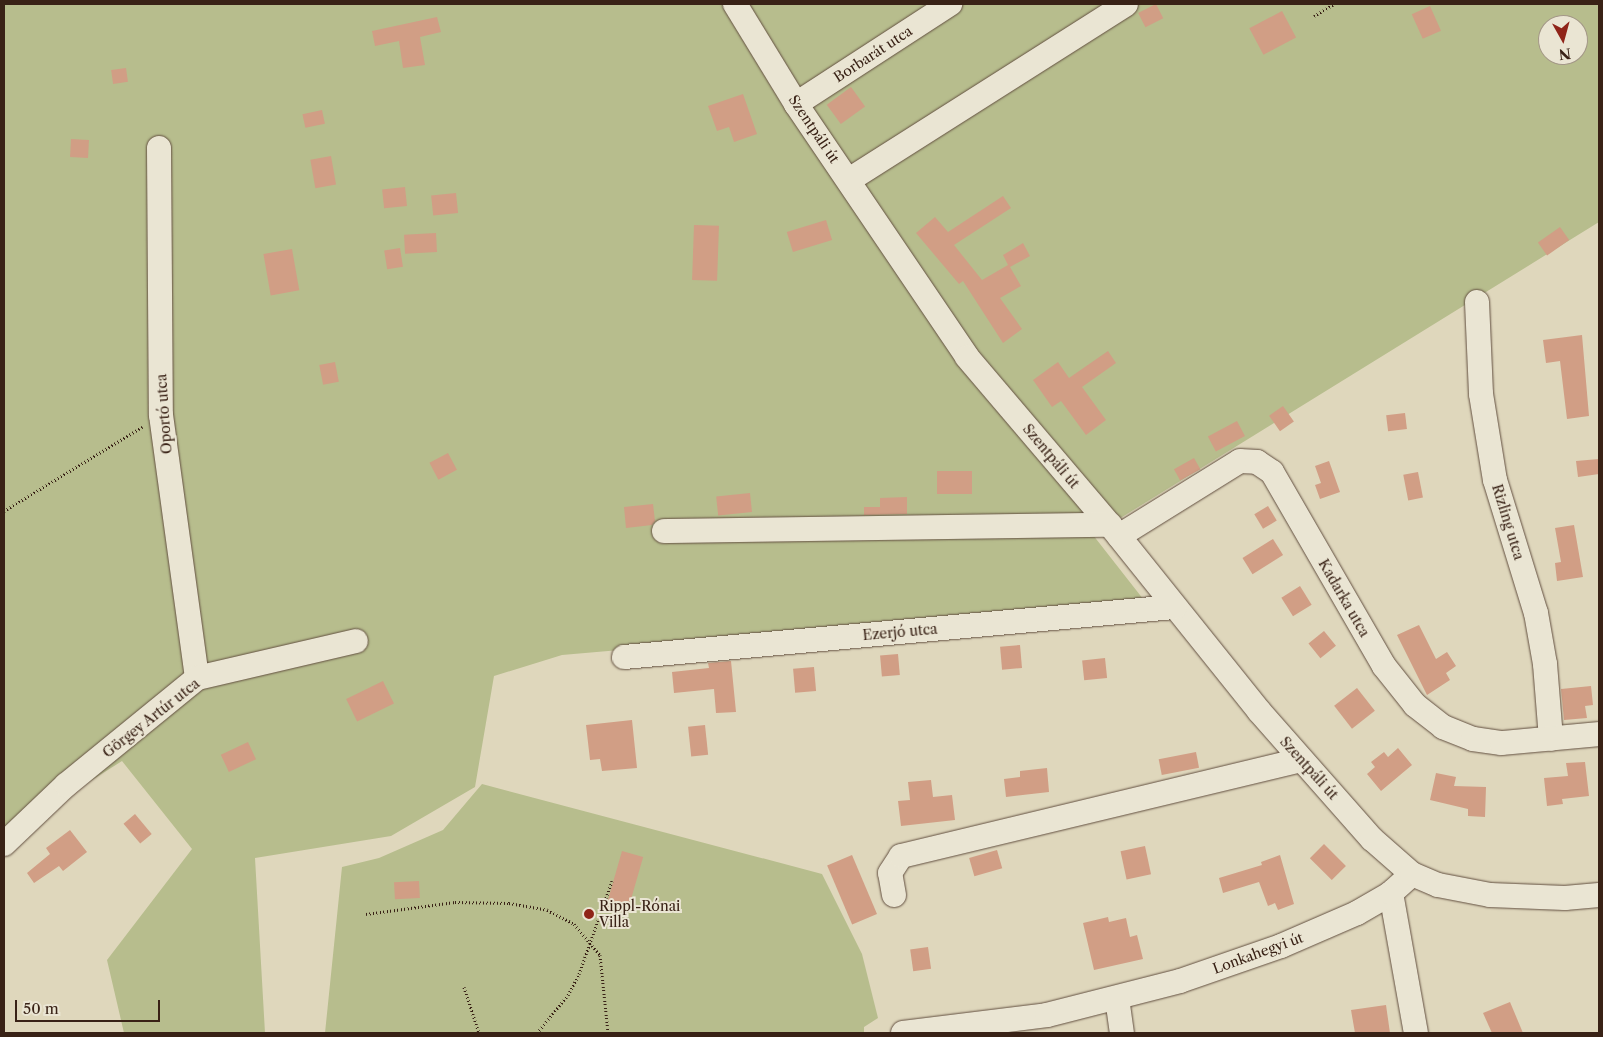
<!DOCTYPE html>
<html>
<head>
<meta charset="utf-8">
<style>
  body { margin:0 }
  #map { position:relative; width:1603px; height:1037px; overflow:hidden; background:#dfd7bc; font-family:"Libre Caslon Text",serif }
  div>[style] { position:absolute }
  .green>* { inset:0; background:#b7bd8d }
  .building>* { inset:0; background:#d19e85; transform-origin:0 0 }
  .path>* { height:3px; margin-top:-1.5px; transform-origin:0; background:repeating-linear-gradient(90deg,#392216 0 1px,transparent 0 3.5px) }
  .roads { filter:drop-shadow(0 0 1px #624f40) drop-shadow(0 0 1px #624f40) }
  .minor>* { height:24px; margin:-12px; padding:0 12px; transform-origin:12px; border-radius:12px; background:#eae5d3 }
  .dots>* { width:14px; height:14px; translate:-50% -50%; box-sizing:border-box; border:2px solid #eae5d3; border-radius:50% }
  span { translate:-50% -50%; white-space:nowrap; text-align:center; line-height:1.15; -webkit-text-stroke:4px #eae5d3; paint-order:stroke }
  .street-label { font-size:14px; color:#392216 }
  .poi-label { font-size:14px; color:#392216 }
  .left { translate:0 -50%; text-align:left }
  .frame { position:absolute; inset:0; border:5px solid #392216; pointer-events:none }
  .north { position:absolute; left:1538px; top:15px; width:50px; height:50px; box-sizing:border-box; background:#eae5d3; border:1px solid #a39787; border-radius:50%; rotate:173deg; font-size:14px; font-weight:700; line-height:20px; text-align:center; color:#392216 }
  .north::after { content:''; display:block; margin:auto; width:18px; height:22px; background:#8f2418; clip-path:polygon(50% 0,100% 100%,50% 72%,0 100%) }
  .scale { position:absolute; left:15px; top:1000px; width:145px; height:22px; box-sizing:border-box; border:2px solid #392216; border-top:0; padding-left:6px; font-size:15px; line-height:18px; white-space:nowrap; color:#392216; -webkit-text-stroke:4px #eae5d3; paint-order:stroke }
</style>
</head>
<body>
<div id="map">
  <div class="green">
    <i style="clip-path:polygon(evenodd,4px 4px,1599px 4px,1599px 222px,1093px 535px,1147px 604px,562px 655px,494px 676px,475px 787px,391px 836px,255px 858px,265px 1033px,124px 1033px,107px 960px,192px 849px,122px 761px,4px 836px,4px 4px,1548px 25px,1578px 25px,1578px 55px,1548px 55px,1548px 25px)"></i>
    <i style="clip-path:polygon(482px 784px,822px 874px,862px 954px,878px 1018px,864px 1027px,864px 1033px,325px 1033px,342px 867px,379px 858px,443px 830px)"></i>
  </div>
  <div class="building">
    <i style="left:1156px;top:4px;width:16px;height:20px;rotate:63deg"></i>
    <i style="left:1430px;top:6px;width:27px;height:20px;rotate:66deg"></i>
    <i style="left:1282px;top:11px;width:30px;height:37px;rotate:62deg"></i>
    <i style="clip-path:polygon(437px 17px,441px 32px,420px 37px,425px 65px,403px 68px,399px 41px,375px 46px,372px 31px)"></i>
    <i style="left:126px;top:68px;width:14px;height:15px;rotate:82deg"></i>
    <i style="left:851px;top:87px;width:24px;height:30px;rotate:54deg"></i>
    <i style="clip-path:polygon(743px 94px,757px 134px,734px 142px,729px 127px,717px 131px,708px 106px)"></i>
    <i style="left:322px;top:110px;width:14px;height:20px;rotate:78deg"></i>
    <i style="left:71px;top:139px;width:18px;height:18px;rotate:3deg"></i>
    <i style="left:331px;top:156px;width:29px;height:21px;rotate:80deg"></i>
    <i style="left:405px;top:187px;width:19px;height:23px;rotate:84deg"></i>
    <i style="left:456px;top:193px;width:20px;height:25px;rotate:84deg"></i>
    <i style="clip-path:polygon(1003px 196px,1011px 208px,954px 245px,982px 280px,1008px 265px,1003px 255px,1023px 243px,1030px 256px,1010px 267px,1021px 286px,1000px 298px,1022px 329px,1003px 343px,963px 281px,959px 284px,916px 233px,935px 217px,948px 232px)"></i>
    <i style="left:826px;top:220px;width:21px;height:41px;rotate:73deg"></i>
    <i style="left:694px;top:225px;width:25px;height:55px;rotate:2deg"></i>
    <i style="left:1560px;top:227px;width:16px;height:27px;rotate:55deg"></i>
    <i style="left:436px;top:233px;width:19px;height:32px;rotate:87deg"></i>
    <i style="left:400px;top:248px;width:19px;height:16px;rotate:81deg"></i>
    <i style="left:292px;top:249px;width:42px;height:29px;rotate:80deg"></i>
    <i style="clip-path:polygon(1582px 335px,1589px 416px,1567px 419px,1560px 361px,1546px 363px,1543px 340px)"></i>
    <i style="clip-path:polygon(1108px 351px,1116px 363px,1082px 387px,1106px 420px,1086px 435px,1061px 401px,1052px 407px,1033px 380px,1058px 362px,1069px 378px)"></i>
    <i style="left:335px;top:362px;width:20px;height:16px;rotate:79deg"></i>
    <i style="left:1283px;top:406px;width:19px;height:17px;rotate:55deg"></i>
    <i style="left:1405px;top:413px;width:16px;height:19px;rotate:83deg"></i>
    <i style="left:1237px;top:421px;width:17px;height:33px;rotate:62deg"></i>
    <i style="left:448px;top:453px;width:19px;height:21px;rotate:62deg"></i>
    <i style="left:1194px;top:458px;width:13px;height:23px;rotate:61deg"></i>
    <i style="clip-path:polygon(1599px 459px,1599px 474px,1578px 477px,1576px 461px)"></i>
    <i style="clip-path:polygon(1329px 461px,1340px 492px,1320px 499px,1315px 485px,1321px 483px,1315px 466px)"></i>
    <i style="left:937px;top:471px;width:35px;height:23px"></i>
    <i style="left:1418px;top:472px;width:26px;height:15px;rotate:79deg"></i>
    <i style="left:750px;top:493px;width:19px;height:34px;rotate:84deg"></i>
    <i style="clip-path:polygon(907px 497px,907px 514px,864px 515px,864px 507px,880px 507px,880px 498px)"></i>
    <i style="clip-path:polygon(653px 504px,655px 521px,652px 525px,626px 528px,624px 507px)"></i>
    <i style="left:1268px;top:506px;width:17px;height:16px;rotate:59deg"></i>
    <i style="clip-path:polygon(1574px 525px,1583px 577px,1557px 581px,1555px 563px,1561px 562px,1555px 528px)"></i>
    <i style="left:1273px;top:539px;width:19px;height:36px;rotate:58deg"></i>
    <i style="left:1300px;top:586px;width:22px;height:22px;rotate:58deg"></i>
    <i style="clip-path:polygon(1419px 625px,1436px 659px,1447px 652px,1456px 666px,1446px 673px,1450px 680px,1427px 695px,1397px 635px)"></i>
    <i style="left:1324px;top:631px;width:19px;height:20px;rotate:51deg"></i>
    <i style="left:1020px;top:645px;width:23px;height:20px;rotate:85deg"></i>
    <i style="left:898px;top:654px;width:21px;height:18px;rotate:85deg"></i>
    <i style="left:1105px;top:658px;width:20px;height:23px;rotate:84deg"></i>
    <i style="clip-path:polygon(731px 661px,736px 712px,716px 713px,714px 689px,674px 693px,672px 672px,709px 668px,708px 663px)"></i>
    <i style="left:814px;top:667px;width:24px;height:21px;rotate:85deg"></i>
    <i style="left:383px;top:681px;width:25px;height:41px;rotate:64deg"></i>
    <i style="clip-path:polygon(1591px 686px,1593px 705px,1585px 706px,1587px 718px,1564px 720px,1561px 689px)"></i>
    <i style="left:1357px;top:688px;width:29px;height:29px;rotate:52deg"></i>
    <i style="clip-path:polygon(632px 720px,637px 768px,602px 771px,600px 759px,590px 760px,586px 725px)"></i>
    <i style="left:705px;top:725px;width:30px;height:17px;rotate:84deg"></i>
    <i style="left:248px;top:742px;width:19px;height:30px;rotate:65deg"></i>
    <i style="clip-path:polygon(1398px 748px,1412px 765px,1381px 791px,1367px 774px,1375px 767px,1371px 762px,1384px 752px,1388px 757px)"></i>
    <i style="left:1196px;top:752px;width:16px;height:38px;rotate:79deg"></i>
    <i style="clip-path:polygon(1585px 762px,1589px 796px,1562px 799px,1563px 804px,1547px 806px,1544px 778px,1568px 776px,1566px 763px)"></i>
    <i style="clip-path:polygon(1047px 768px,1049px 792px,1006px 797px,1004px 779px,1020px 777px,1020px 771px)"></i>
    <i style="clip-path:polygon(1436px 773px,1456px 777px,1454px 786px,1486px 787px,1485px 817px,1468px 816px,1468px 809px,1430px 800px)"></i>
    <i style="clip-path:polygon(931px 780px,933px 797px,952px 795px,955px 820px,901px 826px,898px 801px,910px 800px,908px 782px)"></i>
    <i style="left:135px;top:814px;width:26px;height:15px;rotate:50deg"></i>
    <i style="clip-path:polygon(70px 830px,87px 852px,63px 871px,59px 866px,34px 883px,27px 873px,50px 854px,46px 848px)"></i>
    <i style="left:1324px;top:844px;width:31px;height:20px;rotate:45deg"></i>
    <i style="left:1145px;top:846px;width:29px;height:25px;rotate:78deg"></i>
    <i style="left:997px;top:850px;width:19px;height:29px;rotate:74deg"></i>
    <i style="left:622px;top:851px;width:22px;height:59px;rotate:16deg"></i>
    <i style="left:852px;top:855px;width:64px;height:27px;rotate:67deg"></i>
    <i style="clip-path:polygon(1280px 855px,1294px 904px,1278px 910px,1275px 903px,1268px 906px,1259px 882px,1223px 893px,1219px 878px,1262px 865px,1261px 862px)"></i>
    <i style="left:419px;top:881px;width:17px;height:25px;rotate:87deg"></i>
    <i style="clip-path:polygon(1108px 917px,1109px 922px,1126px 918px,1130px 937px,1137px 935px,1143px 959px,1094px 970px,1083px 923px)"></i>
    <i style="left:928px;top:947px;width:22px;height:18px;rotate:82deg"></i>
    <i style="clip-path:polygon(1510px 1002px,1523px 1033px,1492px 1033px,1483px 1013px)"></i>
    <i style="clip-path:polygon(1386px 1005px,1390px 1033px,1355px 1033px,1351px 1010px)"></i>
  </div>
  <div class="path">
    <i style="left:1314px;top:16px;width:23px;rotate:-31deg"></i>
    <i style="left:4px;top:511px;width:162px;rotate:-31.3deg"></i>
    <i style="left:366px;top:914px;width:90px;rotate:-7.7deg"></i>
    <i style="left:455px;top:902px;width:54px;rotate:1.1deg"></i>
    <i style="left:509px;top:903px;width:39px;rotate:10deg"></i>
    <i style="left:547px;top:910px;width:30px;rotate:27deg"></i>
    <i style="left:574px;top:924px;width:40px;rotate:50deg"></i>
    <i style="left:600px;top:955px;width:78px;rotate:84.1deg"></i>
    <i style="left:464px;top:987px;width:48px;rotate:71.9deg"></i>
    <i style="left:537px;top:1033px;width:49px;rotate:-50.8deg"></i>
    <i style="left:568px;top:995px;width:24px;rotate:-62deg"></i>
    <i style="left:579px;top:974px;width:99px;rotate:-70.5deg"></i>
  </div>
  <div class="roads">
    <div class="minor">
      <i style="left:735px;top:4px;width:117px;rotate:58.6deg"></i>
      <i style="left:796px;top:104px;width:305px;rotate:55.9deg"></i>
      <i style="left:967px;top:357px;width:221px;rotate:49.6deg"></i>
      <i style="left:1110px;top:525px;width:238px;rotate:51.3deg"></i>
      <i style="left:1259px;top:711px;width:171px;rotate:48.6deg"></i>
      <i style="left:1372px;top:839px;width:53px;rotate:41.2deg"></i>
      <i style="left:796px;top:104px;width:184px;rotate:-33deg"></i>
      <i style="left:159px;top:148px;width:267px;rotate:89.6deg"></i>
      <i style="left:161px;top:415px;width:265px;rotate:82.2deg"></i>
      <i style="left:849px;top:180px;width:328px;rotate:-32.4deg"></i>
      <i style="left:1477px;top:302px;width:92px;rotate:87.5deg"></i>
      <i style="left:1481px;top:394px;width:87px;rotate:80.8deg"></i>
      <i style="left:1495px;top:480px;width:139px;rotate:72.9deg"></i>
      <i style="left:1536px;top:613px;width:52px;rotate:80deg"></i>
      <i style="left:1545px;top:664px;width:75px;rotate:85.4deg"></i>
      <i style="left:664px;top:531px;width:446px;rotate:-0.8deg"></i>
      <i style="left:1119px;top:536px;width:142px;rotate:-31.8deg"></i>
      <i style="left:1240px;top:461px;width:17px;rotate:3deg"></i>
      <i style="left:1257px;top:462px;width:18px;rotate:34deg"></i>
      <i style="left:1272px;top:472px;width:224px;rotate:60deg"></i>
      <i style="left:1384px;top:666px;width:50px;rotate:51.5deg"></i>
      <i style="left:1415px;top:705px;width:36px;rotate:38deg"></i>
      <i style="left:1443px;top:727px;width:32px;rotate:22deg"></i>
      <i style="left:1473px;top:739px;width:29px;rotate:8deg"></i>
      <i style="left:1502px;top:743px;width:97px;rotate:-5.3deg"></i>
      <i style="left:624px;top:657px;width:553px;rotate:-5.19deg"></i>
      <i style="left:4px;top:844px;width:86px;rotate:-43.6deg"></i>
      <i style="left:66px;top:785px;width:169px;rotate:-39.2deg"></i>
      <i style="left:197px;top:678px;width:163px;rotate:-13.1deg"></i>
      <i style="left:1391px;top:893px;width:142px;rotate:79.9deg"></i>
      <i style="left:894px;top:895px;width:22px;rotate:-100deg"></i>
      <i style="left:890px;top:873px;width:20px;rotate:-57deg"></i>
      <i style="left:901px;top:856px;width:410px;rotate:-13.5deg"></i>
      <i style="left:1117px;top:998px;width:35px;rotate:82deg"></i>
      <i style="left:903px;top:1033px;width:145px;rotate:-7.1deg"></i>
      <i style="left:1047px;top:1015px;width:137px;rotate:-14.3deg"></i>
      <i style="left:1180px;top:981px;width:107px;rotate:-19.1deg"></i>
      <i style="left:1281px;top:946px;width:83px;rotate:-23.5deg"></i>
      <i style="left:1357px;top:913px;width:39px;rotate:-30deg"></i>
      <i style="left:1391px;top:893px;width:28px;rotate:-42deg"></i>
      <i style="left:1412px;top:874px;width:28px;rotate:23deg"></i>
      <i style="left:1438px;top:885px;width:53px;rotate:10.9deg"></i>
      <i style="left:1490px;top:895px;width:75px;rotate:2.3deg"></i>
      <i style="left:1565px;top:898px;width:34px;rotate:-5deg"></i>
    </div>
  </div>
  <div class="dots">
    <i style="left:589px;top:914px;background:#8f2418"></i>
  </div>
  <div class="street-label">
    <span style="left:873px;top:54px;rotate:-33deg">Borbarát utca</span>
    <span style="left:814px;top:129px;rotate:56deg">Szentpáli út</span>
    <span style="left:164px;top:414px;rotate:-94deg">Oportó utca</span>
    <span style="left:1051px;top:456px;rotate:50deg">Szentpáli út</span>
    <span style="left:1508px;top:522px;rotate:73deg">Rizling utca</span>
    <span style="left:1344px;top:598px;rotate:60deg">Kadarka utca</span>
    <span style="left:900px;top:632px;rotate:-5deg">Ezerjó utca</span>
    <span style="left:151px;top:718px;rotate:-38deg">Görgey Artúr utca</span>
    <span style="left:1309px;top:768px;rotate:48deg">Szentpáli út</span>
    <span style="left:1258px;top:953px;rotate:-20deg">Lonkahegyi út</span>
  </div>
  <div class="poi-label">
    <span class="left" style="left:599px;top:914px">Rippl-Rónai<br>Villa</span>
  </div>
  <div class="frame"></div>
  <div class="north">N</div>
  <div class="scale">50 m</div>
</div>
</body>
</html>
